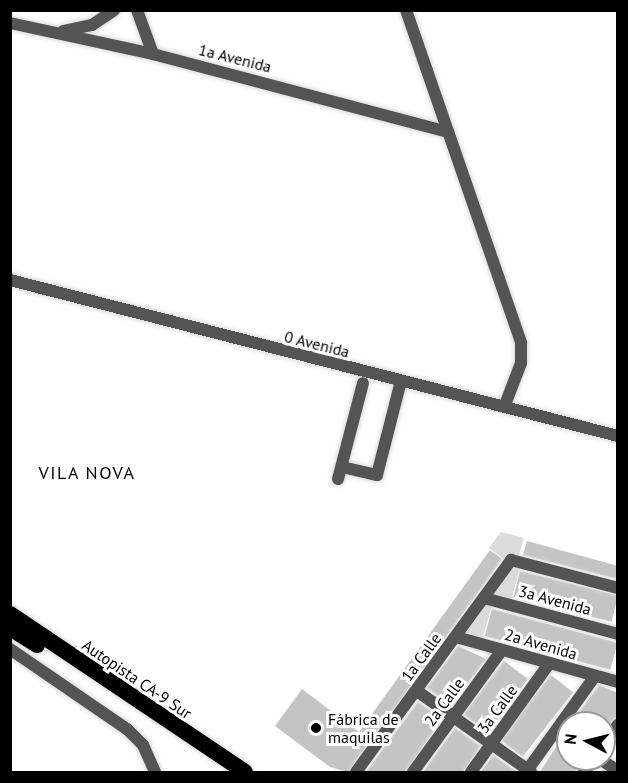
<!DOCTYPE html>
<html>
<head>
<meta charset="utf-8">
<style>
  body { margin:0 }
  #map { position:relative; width:628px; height:783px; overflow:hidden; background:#fff; font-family:"PT Sans",sans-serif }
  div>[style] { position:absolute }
  .green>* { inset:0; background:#dbdbdb }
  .building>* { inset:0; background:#c4c4c4; transform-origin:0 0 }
  .roads { filter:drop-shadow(0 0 2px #dbdbdb) drop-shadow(0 0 2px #dbdbdb) }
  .minor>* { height:12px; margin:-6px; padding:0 6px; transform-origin:6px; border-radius:6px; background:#545454 }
  .highway>* { height:16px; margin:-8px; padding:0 8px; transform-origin:8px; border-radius:8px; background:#000 }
  .dots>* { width:16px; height:16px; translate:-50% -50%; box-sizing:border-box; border:3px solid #fff; border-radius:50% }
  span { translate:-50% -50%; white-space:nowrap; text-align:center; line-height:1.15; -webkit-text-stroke:6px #fff; paint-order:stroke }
  .street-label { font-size:16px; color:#000 }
  .poi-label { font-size:16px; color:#000 }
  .left { translate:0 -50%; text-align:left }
  .neighbourhood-label { font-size:18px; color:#000; letter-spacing:1.5px }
  .frame { position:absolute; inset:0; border:12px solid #000; pointer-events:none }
  .north { position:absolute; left:556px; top:711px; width:60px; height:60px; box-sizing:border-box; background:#fff; border:2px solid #999; border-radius:50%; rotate:277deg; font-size:16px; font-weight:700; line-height:24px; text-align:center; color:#000 }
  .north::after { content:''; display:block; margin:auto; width:21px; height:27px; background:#000; clip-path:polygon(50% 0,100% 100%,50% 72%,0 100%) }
</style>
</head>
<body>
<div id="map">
  <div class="green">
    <i style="clip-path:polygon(501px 532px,524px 538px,518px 558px,505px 560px,489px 548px)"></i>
    <i style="clip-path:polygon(512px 564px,521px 565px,511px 600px,491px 595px)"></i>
    <i style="clip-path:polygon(486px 604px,492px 605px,482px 640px,463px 635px)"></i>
  </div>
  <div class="building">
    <i style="clip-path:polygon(527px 541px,618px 566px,618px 579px,523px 555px)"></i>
    <i style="clip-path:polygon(490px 550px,502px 559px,348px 772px,330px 767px,275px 726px,302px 689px,359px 732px)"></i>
    <i style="left:520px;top:571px;width:101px;height:27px;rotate:14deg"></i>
    <i style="left:492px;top:609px;width:130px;height:28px;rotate:15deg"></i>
    <i style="clip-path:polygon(458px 646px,486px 659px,451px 705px,427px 688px)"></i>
    <i style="left:504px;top:661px;width:30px;height:67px;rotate:37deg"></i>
    <i style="left:551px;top:675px;width:28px;height:82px;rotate:38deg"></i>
    <i style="clip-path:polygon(599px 685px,618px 693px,617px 717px,604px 730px,604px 723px,571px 723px)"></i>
    <i style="clip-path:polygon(418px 702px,442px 719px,405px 772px,366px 772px)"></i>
    <i style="clip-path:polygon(455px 728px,480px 746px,463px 772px,423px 772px)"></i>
    <i style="clip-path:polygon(568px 728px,565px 759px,584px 759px,576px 772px,540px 772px)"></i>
    <i style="clip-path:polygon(493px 755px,517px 772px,481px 772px)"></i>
  </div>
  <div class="roads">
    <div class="minor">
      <i style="left:137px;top:10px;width:47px;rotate:70deg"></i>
      <i style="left:406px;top:10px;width:352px;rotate:70.9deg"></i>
      <i style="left:521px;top:343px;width:20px;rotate:90deg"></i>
      <i style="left:521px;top:363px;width:45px;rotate:110.9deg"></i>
      <i style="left:10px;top:23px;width:146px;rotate:12.2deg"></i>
      <i style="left:153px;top:54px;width:305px;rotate:14.8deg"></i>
      <i style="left:63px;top:31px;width:30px;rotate:-12deg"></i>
      <i style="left:92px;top:25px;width:27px;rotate:-34deg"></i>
      <i style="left:10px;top:280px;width:628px;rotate:14.39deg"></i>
      <i style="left:342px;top:467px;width:36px;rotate:13deg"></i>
      <i style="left:377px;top:475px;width:97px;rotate:-75.7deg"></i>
      <i style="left:338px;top:479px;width:99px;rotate:-75.4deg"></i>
      <i style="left:484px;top:598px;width:139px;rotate:15deg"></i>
      <i style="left:456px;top:637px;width:168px;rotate:15.5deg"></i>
      <i style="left:10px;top:649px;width:142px;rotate:34.4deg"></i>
      <i style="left:127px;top:729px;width:23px;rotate:45deg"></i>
      <i style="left:143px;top:745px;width:30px;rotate:66deg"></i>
      <i style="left:417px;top:691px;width:140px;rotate:35.4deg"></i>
      <i style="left:604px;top:744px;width:24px;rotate:-54deg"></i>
      <i style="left:600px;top:759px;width:22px;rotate:34deg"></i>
      <i style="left:356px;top:772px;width:263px;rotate:-53.8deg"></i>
      <i style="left:511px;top:560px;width:111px;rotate:14.7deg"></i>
      <i style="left:413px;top:772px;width:151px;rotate:-53.9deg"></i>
      <i style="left:471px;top:772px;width:133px;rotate:-54.2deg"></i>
      <i style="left:526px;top:772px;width:118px;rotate:-54.3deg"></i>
      <i style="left:584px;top:772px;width:16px;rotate:-52deg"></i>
    </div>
    <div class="highway">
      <i style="left:10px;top:614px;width:283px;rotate:33.9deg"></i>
      <i style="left:10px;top:628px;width:32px;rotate:32deg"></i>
    </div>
  </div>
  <div class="dots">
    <i style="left:316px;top:728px;background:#000"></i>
  </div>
  <div class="street-label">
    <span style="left:235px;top:58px;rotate:14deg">1a Avenida</span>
    <span style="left:317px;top:344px;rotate:14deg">0 Avenida</span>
    <span style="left:555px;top:600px;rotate:15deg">3a Avenida</span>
    <span style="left:541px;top:644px;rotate:16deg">2a Avenida</span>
    <span style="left:421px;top:657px;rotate:-54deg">1a Calle</span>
    <span style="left:137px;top:679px;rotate:34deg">Autopista CA-9 Sur</span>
    <span style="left:444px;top:702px;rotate:-54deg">2a Calle</span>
    <span style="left:497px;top:709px;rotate:-54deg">3a Calle</span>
  </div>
  <div class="poi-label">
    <span class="left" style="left:328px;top:728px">Fábrica de<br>maquilas</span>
  </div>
  <div class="neighbourhood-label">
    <span style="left:87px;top:473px">VILA NOVA</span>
  </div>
  <div class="frame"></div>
  <div class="north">N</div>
</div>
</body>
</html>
